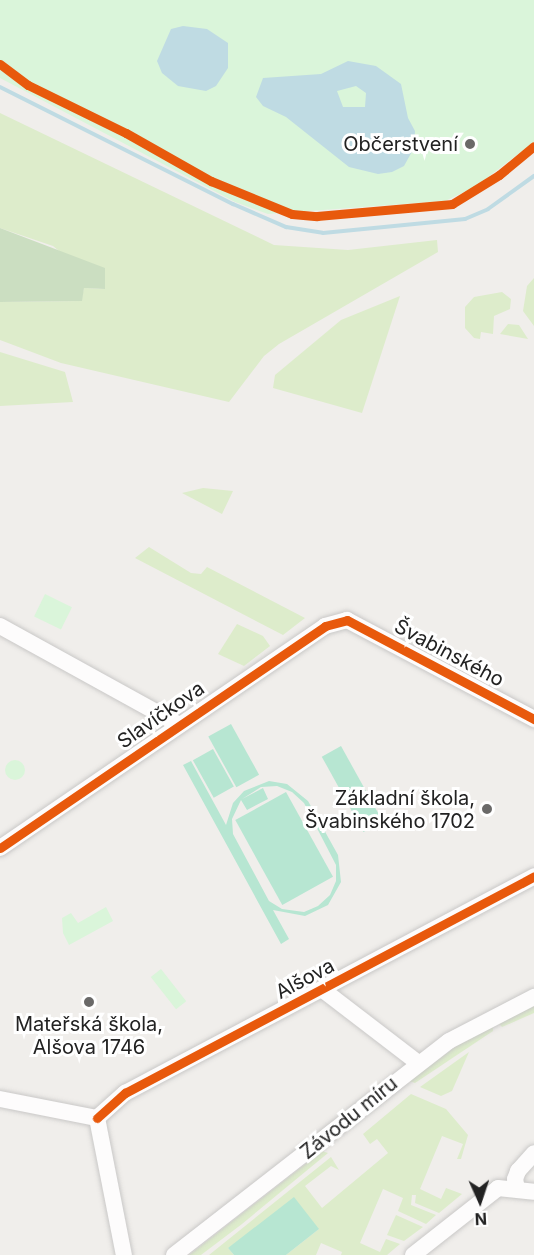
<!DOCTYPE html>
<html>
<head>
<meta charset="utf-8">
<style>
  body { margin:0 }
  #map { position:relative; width:534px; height:1255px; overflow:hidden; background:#f0eeeb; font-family:Inter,sans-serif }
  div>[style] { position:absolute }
  .grass>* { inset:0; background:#ddeccb }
  .forest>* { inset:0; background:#cbdec1 }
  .park>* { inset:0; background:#daf5da; transform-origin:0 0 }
  .round { border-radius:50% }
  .pitch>* { inset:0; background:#b7e6d2; transform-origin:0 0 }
  .water>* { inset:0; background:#bfdbe3 }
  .stream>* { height:4px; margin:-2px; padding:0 2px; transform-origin:2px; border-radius:2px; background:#bfdbe3 }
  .roads { filter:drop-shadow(0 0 2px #c9c8c7) drop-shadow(0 0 2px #c9c8c7) }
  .minor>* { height:16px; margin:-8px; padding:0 8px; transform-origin:8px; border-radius:8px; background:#fdfcfc }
  .cycleway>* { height:9px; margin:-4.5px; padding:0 4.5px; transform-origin:4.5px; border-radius:4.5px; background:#e8590c }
  .dots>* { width:16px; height:16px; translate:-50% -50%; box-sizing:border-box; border:3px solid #fff; border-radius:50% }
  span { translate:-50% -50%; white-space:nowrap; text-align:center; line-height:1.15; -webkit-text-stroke:6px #fff; paint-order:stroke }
  .poi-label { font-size:20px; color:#222 }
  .right { translate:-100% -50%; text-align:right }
  .street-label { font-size:20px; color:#222 }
  .north { position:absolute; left:450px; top:1171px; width:60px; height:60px; -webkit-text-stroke:4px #fff; paint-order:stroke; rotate:177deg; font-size:16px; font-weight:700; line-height:24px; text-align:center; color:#222 }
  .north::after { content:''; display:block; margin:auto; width:21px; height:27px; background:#222; clip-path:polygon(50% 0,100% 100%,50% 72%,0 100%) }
</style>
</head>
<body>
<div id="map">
  <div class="grass">
    <i style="clip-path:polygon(0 113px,274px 245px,348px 250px,437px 240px,438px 252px,279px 344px,264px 356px,229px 402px,61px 363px,0 340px,0 302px,81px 301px,84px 288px,105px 289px,53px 246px,0 228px)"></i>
    <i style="clip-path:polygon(534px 278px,534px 339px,534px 326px,523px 311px,527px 286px)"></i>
    <i style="clip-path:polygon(502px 292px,511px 299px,510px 309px,494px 316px,493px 334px,481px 332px,480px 339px,474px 338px,465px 328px,465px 307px,474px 297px)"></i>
    <i style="clip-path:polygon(400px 296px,362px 413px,273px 388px,275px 375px,341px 320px)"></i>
    <i style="clip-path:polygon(508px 324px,519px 325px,528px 339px,500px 334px)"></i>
    <i style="clip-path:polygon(0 352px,65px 372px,73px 402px,0 406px)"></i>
    <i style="clip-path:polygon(203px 488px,233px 491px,222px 514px,182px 493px)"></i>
    <i style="clip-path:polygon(149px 547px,191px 573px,201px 574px,207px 567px,305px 618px,283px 635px,135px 558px)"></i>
    <i style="clip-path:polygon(237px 624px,263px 636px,270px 646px,244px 666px,218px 654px)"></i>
    <i style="clip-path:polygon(534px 1005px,534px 1013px,502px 1027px,497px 1021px)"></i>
    <i style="clip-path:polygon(493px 1027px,493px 1031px,415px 1083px,409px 1081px,473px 1034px)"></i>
    <i style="clip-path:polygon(469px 1052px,452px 1091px,441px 1096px,420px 1087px)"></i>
    <i style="clip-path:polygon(411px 1094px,446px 1109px,468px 1135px,461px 1159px,457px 1159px,463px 1144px,442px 1136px,420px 1189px,441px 1199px,446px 1188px,462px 1194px,439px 1213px,415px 1203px,416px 1195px,412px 1195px,411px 1205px,436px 1215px,426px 1224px,398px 1211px,403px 1198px,383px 1189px,360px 1243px,380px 1252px,386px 1239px,400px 1244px,387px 1255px,341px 1255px,342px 1252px,321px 1243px,316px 1255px,286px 1255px,319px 1229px,228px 1248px,234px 1255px,209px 1255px,331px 1157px,339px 1170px,331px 1166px,305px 1186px,322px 1208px,388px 1153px,377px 1139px,370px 1144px,363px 1134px)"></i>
    <i style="clip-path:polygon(322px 1151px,328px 1153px,242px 1224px,201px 1255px,189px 1255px)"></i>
    <i style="clip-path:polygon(396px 1215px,423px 1227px,404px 1241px,387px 1235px)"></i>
  </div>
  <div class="forest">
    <i style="clip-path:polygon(0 228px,105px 268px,105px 289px,84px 288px,82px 301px,0 302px)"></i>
  </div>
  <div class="park">
    <i style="clip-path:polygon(0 0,534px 0,534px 142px,475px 187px,445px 201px,268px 214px,235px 202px,0 78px)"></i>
    <i style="left:45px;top:594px;width:30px;height:25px;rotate:26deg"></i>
    <i class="round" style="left:5px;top:760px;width:20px;height:20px"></i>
    <i style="clip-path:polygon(106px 907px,113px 921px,69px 945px,63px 933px,62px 918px,71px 913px,78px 923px)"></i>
    <i style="left:161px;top:969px;width:41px;height:13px;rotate:52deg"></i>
  </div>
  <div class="pitch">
    <i style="left:231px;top:724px;width:58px;height:26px;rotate:61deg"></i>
    <i style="left:341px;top:746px;width:86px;height:22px;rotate:61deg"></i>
    <i style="left:213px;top:749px;width:43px;height:23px;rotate:61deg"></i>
    <i style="clip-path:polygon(evenodd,191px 761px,226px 825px,233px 803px,244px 791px,269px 781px,287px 784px,308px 801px,338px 855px,341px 882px,328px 905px,305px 916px,273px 910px,289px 939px,281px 944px,183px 765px,191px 761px,277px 786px,292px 792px,304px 803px,336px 865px,336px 881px,330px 895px,318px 906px,304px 912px,282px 909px,269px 901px,233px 834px,232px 819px,241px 800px,247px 810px,268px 799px,263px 788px,242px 799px,261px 787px,277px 786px)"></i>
    <i style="left:286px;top:792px;width:97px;height:58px;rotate:61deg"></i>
    <i style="clip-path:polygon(294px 1197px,319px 1229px,286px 1255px,234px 1255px,228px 1248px)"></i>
  </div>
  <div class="water">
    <i style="clip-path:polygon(183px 26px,207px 29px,228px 43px,228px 68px,216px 86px,206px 91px,178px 86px,162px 73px,157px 61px,171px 29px)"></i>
    <i style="clip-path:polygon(evenodd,348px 61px,376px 66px,401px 84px,408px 118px,415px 131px,414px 148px,404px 166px,392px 172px,378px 174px,349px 167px,286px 117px,263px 106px,256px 97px,263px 78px,321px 74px,348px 61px,356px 86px,366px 93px,365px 107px,343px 107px,337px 91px,356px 86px)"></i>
  </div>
  <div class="stream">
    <i style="left:0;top:87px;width:261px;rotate:26.7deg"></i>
    <i style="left:233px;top:204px;width:58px;rotate:23.5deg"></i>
    <i style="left:286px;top:227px;width:37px;rotate:9deg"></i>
    <i style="left:323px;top:233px;width:143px;rotate:-5.6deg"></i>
    <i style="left:465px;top:219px;width:25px;rotate:-23deg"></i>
    <i style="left:488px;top:209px;width:57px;rotate:-35.7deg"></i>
  </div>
  <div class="roads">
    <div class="minor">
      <i style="left:0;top:626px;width:205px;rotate:28.9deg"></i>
      <i style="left:0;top:848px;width:394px;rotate:-34.3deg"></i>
      <i style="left:325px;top:626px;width:23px;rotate:-15deg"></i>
      <i style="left:347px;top:620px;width:212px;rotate:27.9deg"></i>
      <i style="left:323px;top:990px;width:120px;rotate:37.5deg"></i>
      <i style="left:0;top:1099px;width:99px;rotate:11.1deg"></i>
      <i style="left:97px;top:1118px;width:38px;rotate:-42deg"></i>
      <i style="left:125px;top:1093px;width:463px;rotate:-27.9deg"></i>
      <i style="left:97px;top:1118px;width:140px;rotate:78.9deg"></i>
      <i style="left:517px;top:1188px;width:9px;rotate:-103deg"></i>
      <i style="left:515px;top:1179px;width:9px;rotate:-69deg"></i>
      <i style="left:518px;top:1171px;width:24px;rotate:-48deg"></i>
      <i style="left:174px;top:1255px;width:348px;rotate:-37.9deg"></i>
      <i style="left:449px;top:1041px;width:96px;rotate:-27.4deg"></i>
      <i style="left:413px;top:1255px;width:108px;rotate:-38.2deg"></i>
      <i style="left:498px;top:1188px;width:36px;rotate:6deg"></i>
    </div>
  </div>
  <div class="cycleway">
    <i style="left:0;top:64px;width:35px;rotate:37deg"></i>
    <i style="left:28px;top:85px;width:109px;rotate:26.1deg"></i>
    <i style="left:126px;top:133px;width:98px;rotate:29.5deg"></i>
    <i style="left:211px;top:181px;width:87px;rotate:22.2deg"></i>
    <i style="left:292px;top:214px;width:25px;rotate:5deg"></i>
    <i style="left:317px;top:216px;width:136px;rotate:-5.1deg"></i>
    <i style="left:452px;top:204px;width:55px;rotate:-31.7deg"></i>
    <i style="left:499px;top:175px;width:45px;rotate:-39.6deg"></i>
    <i style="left:0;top:848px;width:394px;rotate:-34.3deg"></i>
    <i style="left:325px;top:626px;width:23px;rotate:-15deg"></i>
    <i style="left:347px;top:620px;width:212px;rotate:27.9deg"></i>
    <i style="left:97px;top:1118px;width:38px;rotate:-42deg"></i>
    <i style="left:125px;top:1093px;width:463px;rotate:-27.9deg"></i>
  </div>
  <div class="dots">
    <i style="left:470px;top:144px;background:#6a6968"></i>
    <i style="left:487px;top:809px;background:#6a6968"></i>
    <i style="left:89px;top:1002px;background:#6a6968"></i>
  </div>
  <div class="poi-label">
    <span class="right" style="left:458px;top:144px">Občerstvení</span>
    <span class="right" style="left:475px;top:810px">Základní škola,<br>Švabinského 1702</span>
    <span style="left:89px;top:1036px">Mateřská škola,<br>Alšova 1746</span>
  </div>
  <div class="street-label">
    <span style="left:449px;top:653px;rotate:28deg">Švabinského</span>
    <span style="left:161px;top:715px;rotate:-35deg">Slavíčkova</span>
    <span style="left:305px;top:979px;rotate:-28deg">Alšova</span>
    <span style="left:349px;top:1118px;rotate:-39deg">Závodu míru</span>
  </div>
  <div class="north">N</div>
</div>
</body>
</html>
